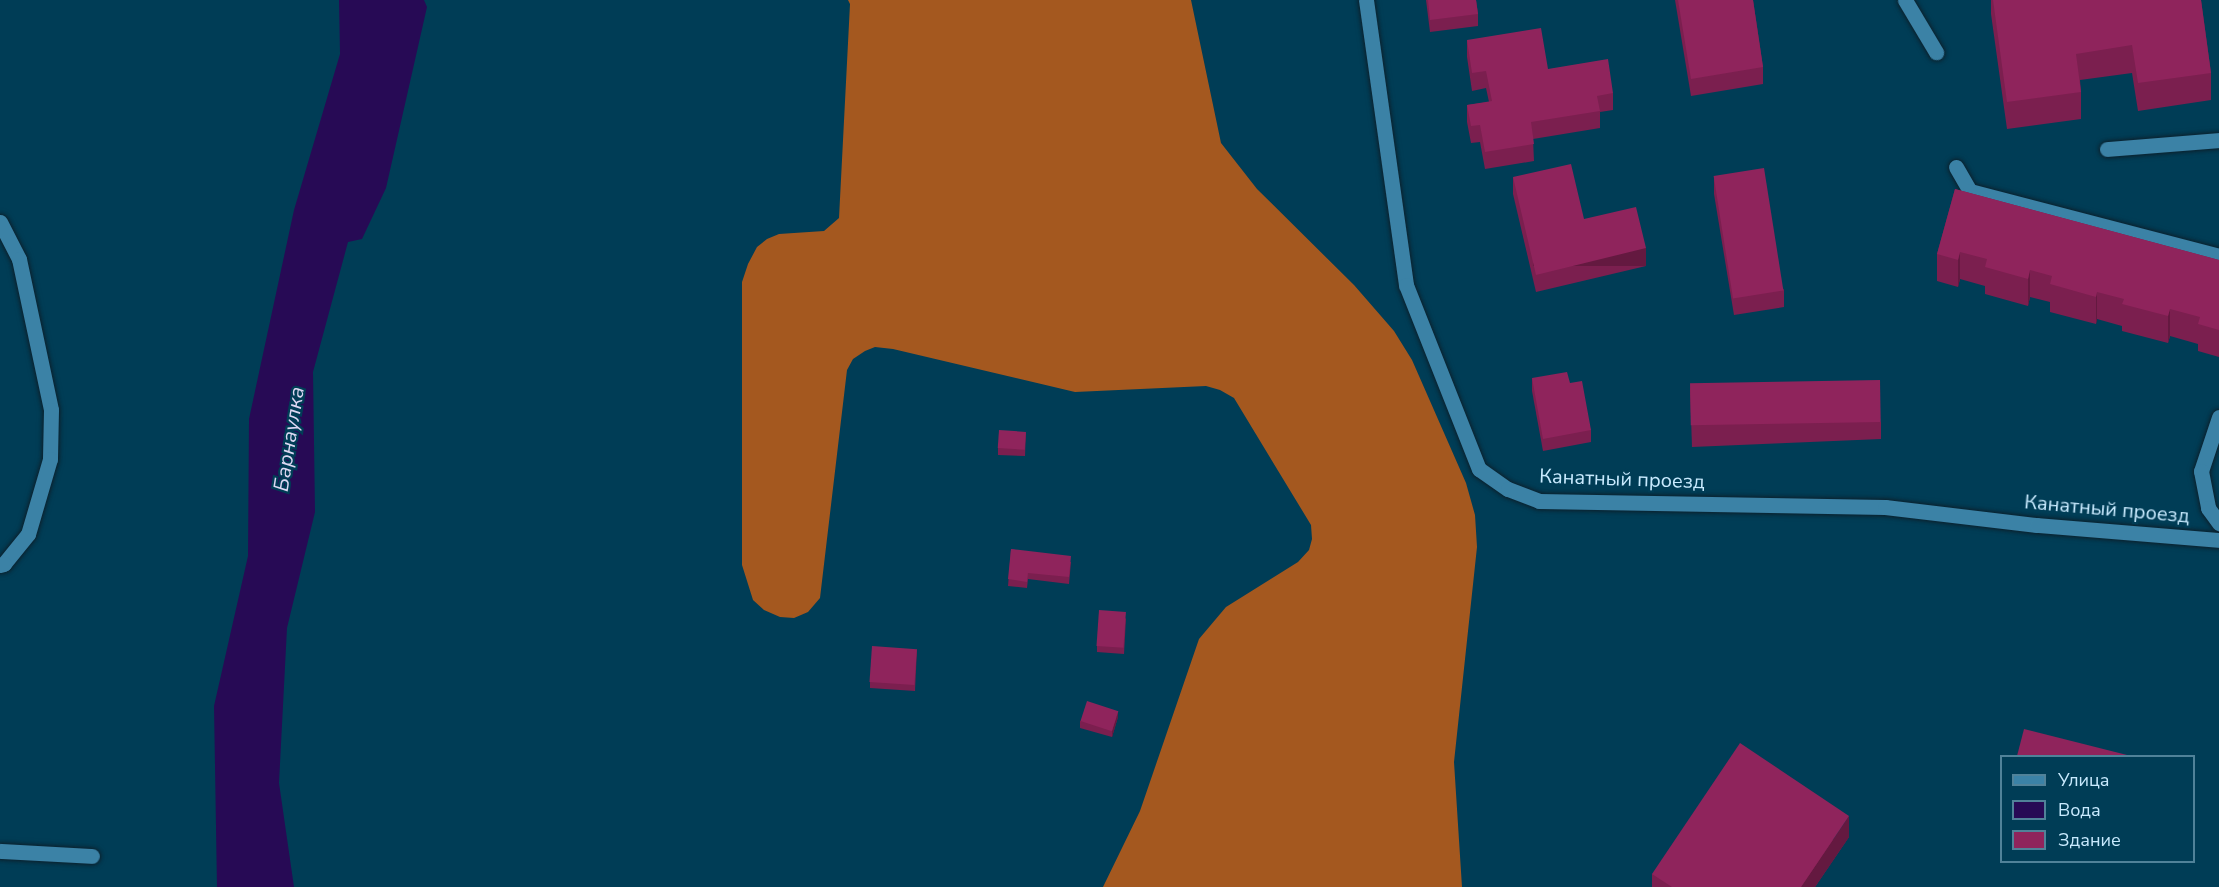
<!DOCTYPE html>
<html>
<head>
<meta charset="utf-8">
<style>
  body { margin:0 }
  #map { position:relative; width:2219px; height:887px; overflow:hidden; background:#003d56; font-family:"Nunito Sans",sans-serif }
  div>[style] { position:absolute }
  .forest>* { inset:0; background:#a4581f }
  .water>* { inset:0; background:#270a55 }
  .roads { filter:drop-shadow(0 0 2px #0b212d) drop-shadow(0 0 2px #0b212d) }
  .minor>* { height:15px; margin:-7.5px; padding:0 7.5px; transform-origin:7.5px; border-radius:7.5px; background:#3b82a6 }
  .wall>* { inset:0; background:#7b1f4f }
  .shaded-wall>* { inset:0; background:#641940; transform-origin:0 0 }
  .building>* { inset:0; background:#8f245c; transform-origin:0 0 }
  span { translate:-50% -50%; white-space:nowrap; text-align:center; line-height:1.15; -webkit-text-stroke:4.5px #003d56; paint-order:stroke }
  .street-label { font-size:20px; color:#c8eafe }
  .water-label { font-size:21px; color:#ddd8f3; font-style:italic }
  .legend { position:absolute; left:2000px; top:755px; width:195px; height:108px; box-sizing:border-box; background:#003d56; border:2px solid #508299; margin:0; padding:8px 10px; list-style:none; font-size:18px; color:#c8eafe }
  .legend li { display:flex; align-items:center; gap:12px; height:30px }
  .legend b { width:30px; border:2px solid #508299 }
</style>
</head>
<body>
<div id="map">
  <div class="forest">
    <i style="clip-path:polygon(848px 0,1191px 0,1221px 143px,1257px 189px,1354px 285px,1394px 331px,1412px 360px,1466px 483px,1475px 515px,1477px 547px,1454px 762px,1462px 887px,1103px 887px,1140px 811px,1199px 639px,1226px 607px,1298px 562px,1309px 550px,1312px 539px,1311px 525px,1234px 398px,1220px 390px,1206px 386px,1075px 392px,893px 349px,875px 347px,865px 351px,853px 359px,847px 370px,820px 598px,808px 612px,794px 618px,780px 617px,764px 610px,753px 600px,742px 565px,742px 282px,748px 264px,757px 247px,767px 239px,779px 234px,824px 231px,839px 218px,850px 4px)"></i>
  </div>
  <div class="water">
    <i style="clip-path:polygon(339px 0,424px 0,427px 7px,386px 188px,362px 239px,348px 242px,313px 372px,315px 512px,287px 628px,279px 783px,294px 887px,217px 887px,214px 706px,248px 556px,249px 419px,294px 210px,340px 54px)"></i>
  </div>
  <div class="roads">
    <div class="minor">
      <i style="left:1366px;top:0;width:288px;rotate:82deg"></i>
      <i style="left:1406px;top:285px;width:198px;rotate:68.4deg"></i>
      <i style="left:1479px;top:469px;width:35px;rotate:35deg"></i>
      <i style="left:1508px;top:489px;width:33px;rotate:21deg"></i>
      <i style="left:1539px;top:501px;width:346px;rotate:1deg"></i>
      <i style="left:1885px;top:507px;width:153px;rotate:6.8deg"></i>
      <i style="left:2037px;top:525px;width:183px;rotate:4.7deg"></i>
      <i style="left:1905px;top:0;width:61px;rotate:59.2deg"></i>
      <i style="left:2107px;top:149px;width:112px;rotate:-4.6deg"></i>
      <i style="left:1956px;top:167px;width:28px;rotate:60deg"></i>
      <i style="left:1970px;top:191px;width:257px;rotate:14.6deg"></i>
      <i style="left:0;top:222px;width:42px;rotate:62.8deg"></i>
      <i style="left:19px;top:259px;width:154px;rotate:78deg"></i>
      <i style="left:51px;top:410px;width:49px;rotate:91.2deg"></i>
      <i style="left:50px;top:459px;width:78px;rotate:106.3deg"></i>
      <i style="left:28px;top:534px;width:38px;rotate:129deg"></i>
      <i style="left:4px;top:564px;width:4px;rotate:166deg"></i>
      <i style="left:2219px;top:417px;width:57px;rotate:108.4deg"></i>
      <i style="left:2201px;top:471px;width:38px;rotate:79deg"></i>
      <i style="left:2208px;top:508px;width:19px;rotate:54deg"></i>
      <i style="left:0;top:851px;width:92px;rotate:3.1deg"></i>
    </div>
  </div>
  <div class="wall">
    <i style="clip-path:polygon(1426px 0,1476px 0,1478px 14px,1478px 26px,1430px 32px)"></i>
    <i style="clip-path:polygon(1675px 0,1753px 0,1763px 67px,1763px 84px,1691px 96px)"></i>
    <i style="clip-path:polygon(1991px 0,2201px 0,2211px 73px,2211px 100px,2138px 111px,2132px 73px,2080px 80px,2081px 92px,2081px 119px,2007px 129px,1991px 14px)"></i>
    <i style="clip-path:polygon(1467px 40px,1613px 93px,1613px 110px,1600px 112px,1600px 128px,1533px 139px,1534px 161px,1485px 169px,1480px 142px,1471px 143px,1467px 122px,1467px 105px,1489px 102px,1486px 88px,1472px 91px,1467px 57px)"></i>
    <i style="clip-path:polygon(1513px 177px,1584px 219px,1646px 266px,1536px 292px,1513px 194px)"></i>
    <i style="clip-path:polygon(1714px 177px,1784px 290px,1784px 307px,1734px 315px,1714px 194px)"></i>
    <i style="clip-path:polygon(1955px 189px,2219px 260px,2219px 357px,2198px 351px,2198px 344px,2170px 336px,2168px 343px,2122px 331px,2122px 326px,2097px 319px,2096px 324px,2050px 312px,2050px 302px,2030px 297px,2028px 306px,1985px 294px,1985px 286px,1960px 279px,1958px 287px,1937px 281px,1937px 254px)"></i>
    <i style="clip-path:polygon(1532px 378px,1570px 383px,1591px 430px,1591px 442px,1543px 451px,1532px 391px)"></i>
    <i style="clip-path:polygon(1690px 388px,1881px 422px,1881px 439px,1692px 447px)"></i>
    <i style="clip-path:polygon(1026px 432px,1025px 456px,998px 455px,998px 448px)"></i>
    <i style="clip-path:polygon(1011px 549px,1071px 562px,1069px 584px,1028px 579px,1027px 588px,1008px 586px)"></i>
    <i style="clip-path:polygon(1126px 618px,1124px 654px,1097px 652px,1097px 646px)"></i>
    <i style="clip-path:polygon(917px 649px,915px 691px,870px 688px,870px 682px)"></i>
    <i style="clip-path:polygon(1118px 717px,1112px 737px,1080px 728px,1080px 721px)"></i>
    <i style="clip-path:polygon(1849px 837px,1815px 887px,1652px 887px,1652px 874px)"></i>
  </div>
  <div class="shaded-wall">
    <i style="left:1646px;top:248px;width:18px;height:113px;rotate:90deg"></i>
    <i style="clip-path:polygon(1960px 252px,1960px 279px,1958px 287px,1958px 260px)"></i>
    <i style="clip-path:polygon(2030px 270px,2030px 297px,2028px 306px,2028px 279px)"></i>
    <i style="clip-path:polygon(2097px 292px,2097px 319px,2096px 324px,2096px 297px)"></i>
    <i style="clip-path:polygon(2170px 309px,2170px 336px,2168px 343px,2168px 316px)"></i>
    <i style="clip-path:polygon(1118px 711px,1118px 717px,1112px 737px,1112px 731px)"></i>
    <i style="clip-path:polygon(1849px 816px,1849px 837px,1815px 887px,1801px 887px)"></i>
  </div>
  <div class="building">
    <i style="clip-path:polygon(1428px 0,1476px 0,1478px 14px,1430px 20px)"></i>
    <i style="clip-path:polygon(1678px 0,1753px 0,1763px 67px,1691px 79px)"></i>
    <i style="clip-path:polygon(1993px 0,2201px 0,2211px 73px,2138px 83px,2132px 45px,2076px 54px,2081px 92px,2007px 102px)"></i>
    <i style="clip-path:polygon(1541px 28px,1548px 69px,1608px 59px,1613px 93px,1597px 96px,1600px 111px,1531px 122px,1534px 144px,1485px 152px,1480px 125px,1471px 126px,1467px 105px,1492px 101px,1486px 71px,1472px 73px,1467px 40px)"></i>
    <i style="clip-path:polygon(1571px 164px,1584px 219px,1636px 207px,1646px 248px,1536px 275px,1513px 177px)"></i>
    <i style="left:1764px;top:168px;width:124px;height:51px;rotate:81deg"></i>
    <i style="clip-path:polygon(1955px 189px,2219px 260px,2219px 330px,2198px 324px,2200px 317px,2170px 309px,2168px 316px,2122px 304px,2124px 299px,2097px 292px,2096px 297px,2050px 284px,2052px 276px,2030px 270px,2028px 279px,1985px 267px,1987px 259px,1960px 252px,1958px 260px,1937px 254px)"></i>
    <i style="clip-path:polygon(1567px 372px,1570px 383px,1582px 381px,1591px 430px,1543px 439px,1532px 378px)"></i>
    <i style="left:1880px;top:380px;width:42px;height:190px;rotate:89deg"></i>
    <i style="left:999px;top:430px;width:27px;height:18px;rotate:4deg"></i>
    <i style="clip-path:polygon(1011px 549px,1071px 556px,1069px 577px,1028px 573px,1027px 582px,1008px 579px)"></i>
    <i style="left:1099px;top:610px;width:27px;height:36px;rotate:4deg"></i>
    <i style="left:872px;top:646px;width:45px;height:36px;rotate:4deg"></i>
    <i style="left:1087px;top:701px;width:33px;height:21px;rotate:18deg"></i>
    <i style="clip-path:polygon(2024px 729px,2131px 756px,2017px 756px)"></i>
    <i style="clip-path:polygon(1740px 743px,1849px 816px,1801px 887px,1672px 887px,1652px 874px)"></i>
  </div>
  <div class="street-label">
    <span style="left:1622px;top:479px;rotate:2deg">Канатный проезд</span>
    <span style="left:2107px;top:509px;rotate:5deg">Канатный проезд</span>
  </div>
  <div class="water-label">
    <span style="left:289px;top:439px;rotate:-81deg">Барнаулка</span>
  </div>
  <ul class="legend">
  <li><b style="height:8px;background:#3b82a6"></b>Улица</li>
  <li><b style="height:16px;background:#270a55"></b>Вода</li>
  <li><b style="height:16px;background:#8f245c"></b>Здание</li>
  </ul>
</div>
</body>
</html>
